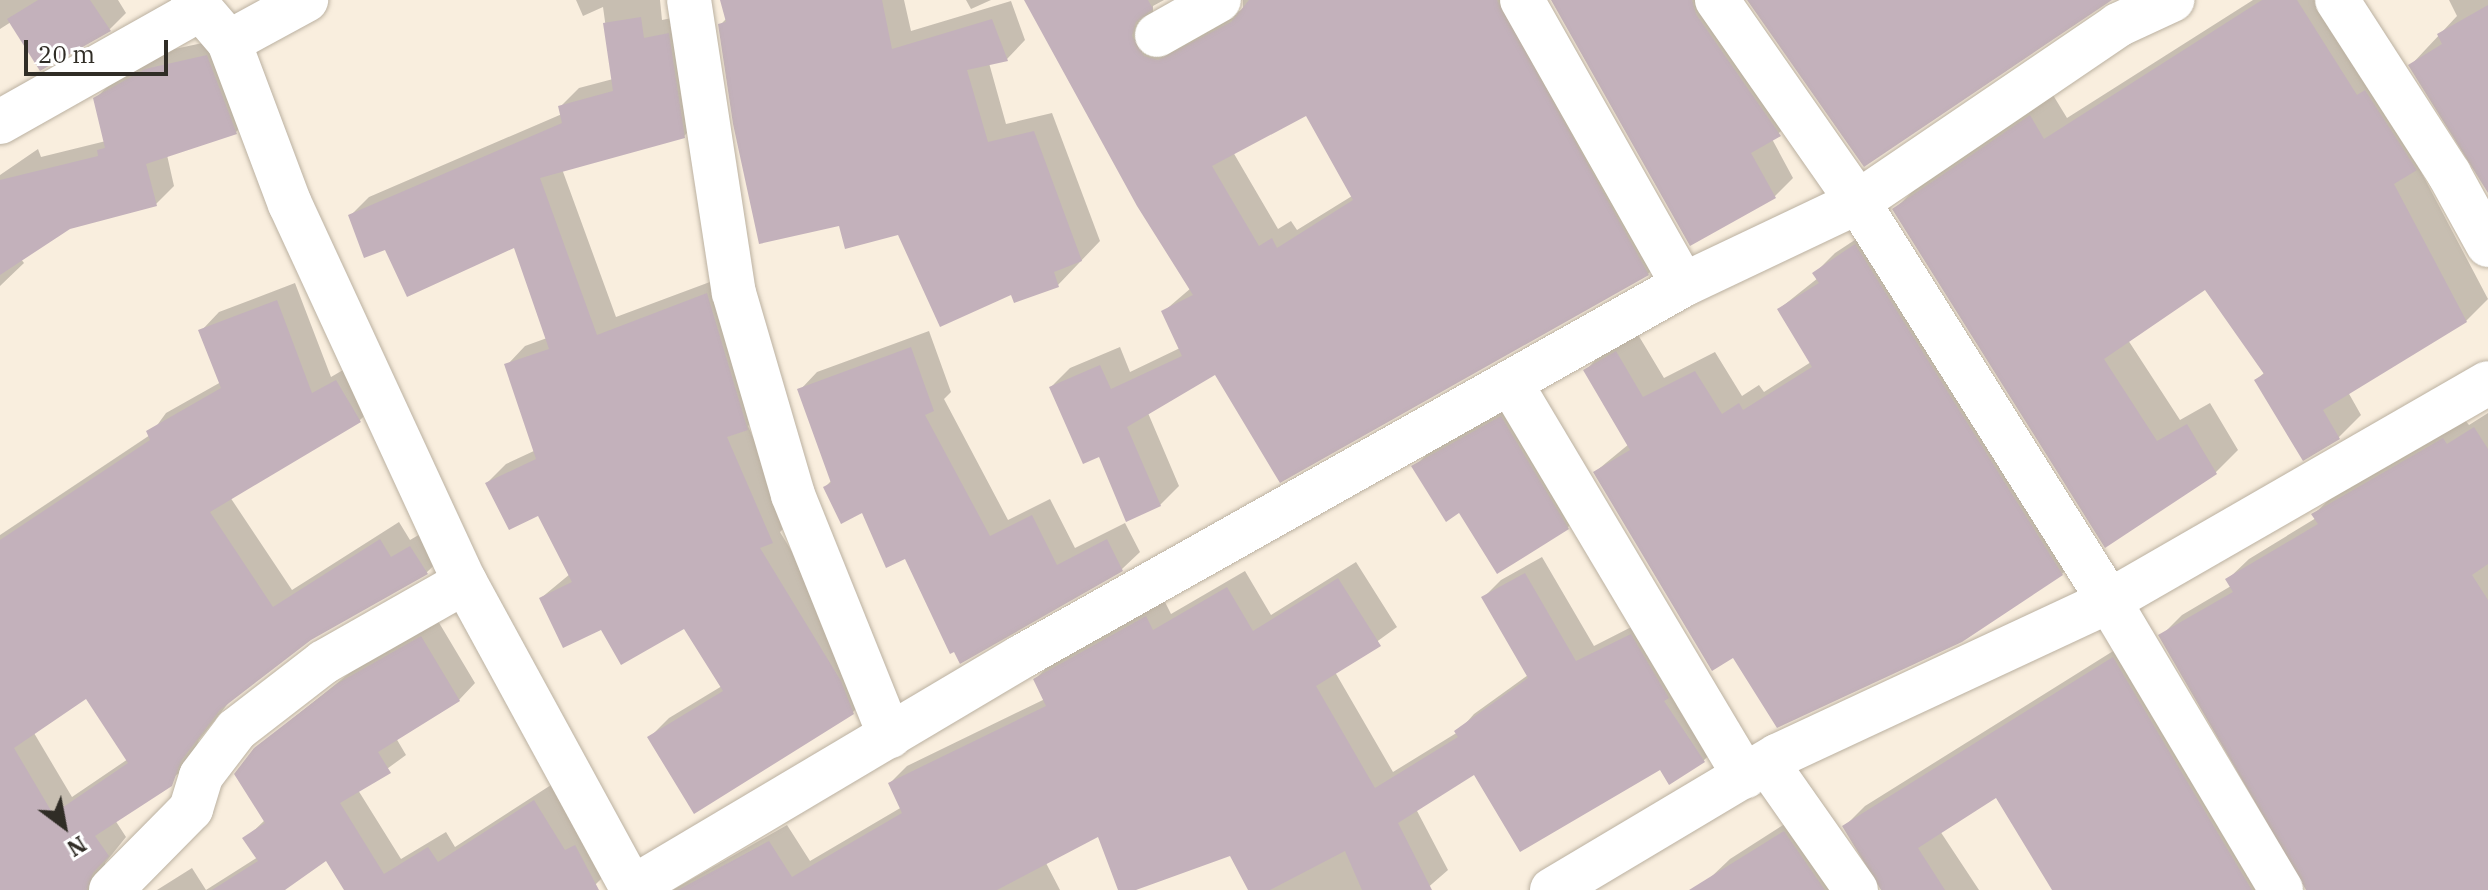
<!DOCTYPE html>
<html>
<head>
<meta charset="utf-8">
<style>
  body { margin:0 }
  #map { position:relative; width:2488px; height:890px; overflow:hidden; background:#f9eede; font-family:"IBM Plex Serif",serif }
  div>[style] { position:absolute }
  .shadow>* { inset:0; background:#0003 }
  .building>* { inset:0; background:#c3b1bb }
  .roads { filter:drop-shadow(0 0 2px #bbb1a1) drop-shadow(0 0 2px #bbb1a1) }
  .minor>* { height:44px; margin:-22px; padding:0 22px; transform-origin:22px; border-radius:22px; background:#fff }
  span { translate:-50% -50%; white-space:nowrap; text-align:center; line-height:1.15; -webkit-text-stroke:6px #fff; paint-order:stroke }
  .north { position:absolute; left:24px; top:786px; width:80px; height:80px; -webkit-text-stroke:6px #fff; paint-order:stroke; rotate:148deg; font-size:22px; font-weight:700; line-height:32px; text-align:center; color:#302d26 }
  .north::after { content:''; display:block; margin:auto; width:28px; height:36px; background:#302d26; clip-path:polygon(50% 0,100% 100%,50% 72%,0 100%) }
  .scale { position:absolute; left:24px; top:40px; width:144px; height:36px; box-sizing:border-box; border:4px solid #302d26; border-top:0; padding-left:10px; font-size:24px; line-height:28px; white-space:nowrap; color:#302d26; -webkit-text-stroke:6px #fff; paint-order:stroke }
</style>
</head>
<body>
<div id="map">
  <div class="shadow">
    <i style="clip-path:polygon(0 0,118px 0,126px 13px,110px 29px,11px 22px,0 29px)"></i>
    <i style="clip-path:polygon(576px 0,660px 0,662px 20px,687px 15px,703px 117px,684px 136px,562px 169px,616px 317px,726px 276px,766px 409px,748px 426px,790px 522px,780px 532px,859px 662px,872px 693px,853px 712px,650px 737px,669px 718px,722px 686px,685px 626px,602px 627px,541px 598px,570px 574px,539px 513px,487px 483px,506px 464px,536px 450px,507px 365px,525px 346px,547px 338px,515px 246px,386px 247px,350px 216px,369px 197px,562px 114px,560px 107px,579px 88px,613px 79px,603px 7px,583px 16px)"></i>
    <i style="clip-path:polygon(722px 0,904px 0,911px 31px,1011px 1px,1025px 40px,1007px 59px,989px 63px,1006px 124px,1052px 113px,1100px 241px,1058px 285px,1012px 292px,899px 233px,841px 224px,720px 25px,727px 18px)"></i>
    <i style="clip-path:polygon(966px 0,991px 0,971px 9px)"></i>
    <i style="clip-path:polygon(evenodd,1026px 0,1164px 0,1153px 6px,1153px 27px,1190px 39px,1243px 9px,1243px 0,1522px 0,1667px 255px,1648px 274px,1216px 372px,1148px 413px,1179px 486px,1160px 505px,1100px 455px,1051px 387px,1070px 368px,1120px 347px,1130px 372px,1180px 348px,1163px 312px,1191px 288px,1026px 0,1306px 113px,1352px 196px,1297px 230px,1291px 221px,1278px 229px,1233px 152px,1306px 113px)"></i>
    <i style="clip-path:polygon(1553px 0,1718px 0,1799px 115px,1772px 139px,1793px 178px,1774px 197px)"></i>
    <i style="clip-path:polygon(2253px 0,2333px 0,2438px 146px,2418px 166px,2488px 299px,2466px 321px,2348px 392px,2361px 415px,2339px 437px,2303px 458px,2256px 380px,2265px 372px,2206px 287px,2128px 340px,2180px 420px,2210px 403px,2238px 450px,2216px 472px,2106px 545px,1895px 209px,1917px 187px,2053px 95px,2067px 118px)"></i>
    <i style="clip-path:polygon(2449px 0,2488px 0,2488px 191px,2411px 65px,2457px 16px)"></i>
    <i style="clip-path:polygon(226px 38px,254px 114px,236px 132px,167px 155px,174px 186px,156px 204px,69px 227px,21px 259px,24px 263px,0 286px,0 175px,38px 149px,41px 157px,106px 141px,95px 99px,114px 80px,165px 51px)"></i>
    <i style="clip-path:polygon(1876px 226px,2082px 554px,2062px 574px,1733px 655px,1595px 472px,1629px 444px,1586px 370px,1605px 350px,1637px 333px,1664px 378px,1715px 352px,1742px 396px,1759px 385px,1764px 392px,1811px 362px,1779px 309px,1818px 278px,1815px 273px,1835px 253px)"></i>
    <i style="clip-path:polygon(evenodd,295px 283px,331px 377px,355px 363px,379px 402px,360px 420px,230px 497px,292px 590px,399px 522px,410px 540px,429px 529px,445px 555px,426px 573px,310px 639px,230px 701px,199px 740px,190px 765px,115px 820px,126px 837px,105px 863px,108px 882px,100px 890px,0 890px,0 535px,150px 435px,166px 413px,221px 382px,201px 331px,219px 312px,295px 283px,87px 697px,128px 759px,72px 797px,34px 733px,87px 697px)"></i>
    <i style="clip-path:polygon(929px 331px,951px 392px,944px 399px,1008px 520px,1050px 499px,1075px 548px,1125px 523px,1140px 552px,1122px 569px,905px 557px,863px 510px,825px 487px,832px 480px,800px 390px,817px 372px)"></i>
    <i style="clip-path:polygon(1521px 398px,1587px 508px,1567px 528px,1460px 511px,1414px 467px,1434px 447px)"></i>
    <i style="clip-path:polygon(2488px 413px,2488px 890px,2308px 890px,2161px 636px,2182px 615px,2231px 586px,2228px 579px,2249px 559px,2316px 518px,2314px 514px,2335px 494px,2464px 419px,2469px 425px)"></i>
    <i style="clip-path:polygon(1542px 557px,1594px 646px,1649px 618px,1721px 744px,1703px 761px,1660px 767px,1475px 773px,1416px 809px,1448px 870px,1425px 890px,1250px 890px,1231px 854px,1120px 890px,1099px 835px,1046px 863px,1060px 890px,673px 890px,787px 825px,810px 861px,902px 807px,890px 783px,907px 766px,1045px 699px,1035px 679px,1053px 662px,1164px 600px,1171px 614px,1245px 571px,1271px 615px,1356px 562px,1397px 627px,1335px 672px,1393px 772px,1458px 732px,1474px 714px,1528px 675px,1484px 597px,1501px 580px)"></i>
    <i style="clip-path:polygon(438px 621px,475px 683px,459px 700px,396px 738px,406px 755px,358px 790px,401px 859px,446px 832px,455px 847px,551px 785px,612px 868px,596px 884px,586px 890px,347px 890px,327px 858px,281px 890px,157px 890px,192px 868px,206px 890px,258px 857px,245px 839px,265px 820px,255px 749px,357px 667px)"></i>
    <i style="clip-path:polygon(2134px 638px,2293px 890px,2054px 890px,1997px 795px,1940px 831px,1979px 890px,1882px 890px,1844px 827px,1865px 806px)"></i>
    <i style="clip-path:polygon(1805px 811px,1868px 890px,1717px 890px,1709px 879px,1730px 859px)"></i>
  </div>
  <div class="building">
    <i style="clip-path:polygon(38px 0,90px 0,111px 31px,40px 71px,7px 19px)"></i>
    <i style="clip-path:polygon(720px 0,882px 0,892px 49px,992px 19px,1008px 61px,967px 70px,988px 142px,1034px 131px,1082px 261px,1054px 272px,1059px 287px,1014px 303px,1011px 295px,940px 327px,898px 235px,845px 249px,839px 226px,759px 244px,733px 124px,718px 24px,726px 22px)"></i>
    <i style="clip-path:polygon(evenodd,1024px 0,1148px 0,1153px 9px,1136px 22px,1132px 36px,1144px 56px,1158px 60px,1231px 22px,1249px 0,1497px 0,1649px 275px,1280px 483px,1215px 375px,1127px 427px,1161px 506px,1126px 522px,1099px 457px,1083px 464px,1049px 387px,1100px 365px,1111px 389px,1182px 356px,1161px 311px,1193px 295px,1137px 206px,1024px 0,1306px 116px,1353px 200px,1277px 248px,1272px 238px,1259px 246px,1212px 166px,1306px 116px)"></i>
    <i style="clip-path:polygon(1551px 0,1692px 0,1696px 14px,1781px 136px,1751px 153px,1776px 198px,1690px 246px)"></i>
    <i style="clip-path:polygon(1747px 0,2112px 0,1864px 167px)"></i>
    <i style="clip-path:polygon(2262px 0,2297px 0,2357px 95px,2365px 90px,2417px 170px,2394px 184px,2467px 322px,2323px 410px,2340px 439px,2303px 461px,2254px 380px,2264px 374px,2205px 290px,2104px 359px,2157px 441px,2187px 424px,2217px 474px,2105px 548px,1892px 209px,2030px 115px,2044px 139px)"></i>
    <i style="clip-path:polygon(2488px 5px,2488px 193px,2408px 65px,2442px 44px,2437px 34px)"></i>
    <i style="clip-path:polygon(641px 17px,644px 38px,669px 33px,685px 138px,540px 178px,597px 335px,707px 293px,748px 430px,727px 437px,773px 543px,760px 548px,841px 681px,854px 714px,694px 814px,647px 737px,723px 691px,684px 629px,621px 665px,601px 630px,563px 648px,539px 598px,572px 582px,538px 516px,509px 530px,485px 483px,536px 459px,504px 364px,549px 349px,514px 248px,407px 297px,385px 250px,364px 258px,348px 215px,562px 123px,558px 106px,613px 91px,603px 23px)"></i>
    <i style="clip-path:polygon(207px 55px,237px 134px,146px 164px,157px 206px,70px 229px,0 275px,0 180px,98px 156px,97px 150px,105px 148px,93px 98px,145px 69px)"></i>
    <i style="clip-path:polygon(1855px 244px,2063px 575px,1962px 642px,1777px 728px,1733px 658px,1712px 671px,1593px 472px,1630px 450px,1583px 370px,1616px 351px,1643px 397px,1695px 371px,1722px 414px,1739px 403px,1743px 410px,1812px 367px,1777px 309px,1819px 283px,1812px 273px)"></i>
    <i style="clip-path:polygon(evenodd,277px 300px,312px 393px,336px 380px,361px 422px,210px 512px,273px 607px,380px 539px,391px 557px,410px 546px,428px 574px,311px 640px,220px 710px,181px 761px,172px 786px,95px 836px,109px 856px,93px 873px,87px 890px,0 890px,0 540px,150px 440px,146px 431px,221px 388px,198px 330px,277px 300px,86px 699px,128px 763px,53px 814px,14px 748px,86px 699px)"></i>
    <i style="clip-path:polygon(911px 347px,934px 411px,925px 415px,990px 536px,1032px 515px,1057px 565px,1107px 539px,1123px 571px,960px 664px,954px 652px,950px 654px,905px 559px,886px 568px,862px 513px,841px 524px,823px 487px,831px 483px,797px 389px)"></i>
    <i style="clip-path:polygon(1501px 416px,1569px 529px,1497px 574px,1459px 513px,1446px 522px,1411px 466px)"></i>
    <i style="clip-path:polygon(2474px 427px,2488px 449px,2488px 564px,2472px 575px,2488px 600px,2488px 890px,2306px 890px,2158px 635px,2233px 592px,2225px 579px,2318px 524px,2311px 514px,2320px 509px,2443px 438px,2447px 444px)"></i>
    <i style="clip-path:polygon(1525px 573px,1576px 661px,1631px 634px,1669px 698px,1664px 701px,1705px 762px,1669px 785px,1660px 770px,1520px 852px,1474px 775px,1398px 823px,1432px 890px,1362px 890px,1345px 851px,1270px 890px,1248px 890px,1230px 856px,1136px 890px,1118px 890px,1098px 837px,997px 890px,678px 890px,769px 841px,792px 877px,902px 813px,888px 783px,1046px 706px,1033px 679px,1146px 616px,1153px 630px,1227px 587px,1253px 631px,1338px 578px,1381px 646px,1316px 686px,1375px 788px,1458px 737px,1454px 731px,1528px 678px,1481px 597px)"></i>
    <i style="clip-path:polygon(421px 636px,460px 701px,378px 752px,391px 773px,340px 803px,384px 874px,428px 847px,438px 862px,534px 800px,565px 850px,575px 845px,599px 890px,344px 890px,326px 861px,285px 890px,212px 890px,258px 861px,242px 838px,265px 823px,234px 774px,254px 748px,338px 683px)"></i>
    <i style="clip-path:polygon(2113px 657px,2252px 890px,2052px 890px,1996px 798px,1918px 848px,1945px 890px,1881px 890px,1842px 826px)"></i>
    <i style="clip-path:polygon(1784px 831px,1825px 890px,1689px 890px)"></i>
  </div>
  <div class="roads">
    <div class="minor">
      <i style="left:193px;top:0;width:55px;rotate:49.4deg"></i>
      <i style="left:229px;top:42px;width:173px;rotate:69.4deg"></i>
      <i style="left:290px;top:204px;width:417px;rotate:65.2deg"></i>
      <i style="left:465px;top:582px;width:351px;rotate:61.4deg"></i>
      <i style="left:689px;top:0;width:296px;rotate:81.3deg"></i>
      <i style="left:734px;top:293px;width:210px;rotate:73.7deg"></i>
      <i style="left:793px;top:495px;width:260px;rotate:68.1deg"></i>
      <i style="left:1522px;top:0;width:327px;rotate:60.5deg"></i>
      <i style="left:1717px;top:0;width:246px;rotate:55.1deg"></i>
      <i style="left:1858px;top:202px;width:471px;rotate:57.8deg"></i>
      <i style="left:2109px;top:601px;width:336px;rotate:59.2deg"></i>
      <i style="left:2337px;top:0;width:207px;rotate:57.2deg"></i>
      <i style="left:2449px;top:174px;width:81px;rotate:61.2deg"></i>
      <i style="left:1157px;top:35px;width:71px;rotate:-29.4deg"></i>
      <i style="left:229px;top:42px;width:88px;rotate:-28.6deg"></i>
      <i style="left:0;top:122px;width:228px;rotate:-29.4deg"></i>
      <i style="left:1511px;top:384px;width:457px;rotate:59.2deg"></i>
      <i style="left:1767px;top:763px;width:155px;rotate:55deg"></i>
      <i style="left:632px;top:888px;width:452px;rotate:-30.7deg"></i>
      <i style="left:1021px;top:657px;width:759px;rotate:-29.33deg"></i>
      <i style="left:1683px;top:285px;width:194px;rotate:-25.4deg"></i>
      <i style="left:1858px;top:202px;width:315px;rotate:-34.2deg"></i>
      <i style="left:2118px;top:25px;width:60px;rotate:-24.8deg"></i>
      <i style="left:111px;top:890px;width:114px;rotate:-45.4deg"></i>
      <i style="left:191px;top:809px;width:34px;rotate:-73deg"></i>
      <i style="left:201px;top:776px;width:58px;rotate:-52.7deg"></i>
      <i style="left:236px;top:730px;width:111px;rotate:-37.7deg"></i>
      <i style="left:324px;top:662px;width:162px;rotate:-29.6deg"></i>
      <i style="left:1552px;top:890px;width:262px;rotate:-30.8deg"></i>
      <i style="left:1777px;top:756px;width:366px;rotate:-25deg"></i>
      <i style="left:2109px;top:601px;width:437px;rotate:-29.9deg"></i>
    </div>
  </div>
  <div class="north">N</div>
  <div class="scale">20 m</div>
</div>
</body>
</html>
